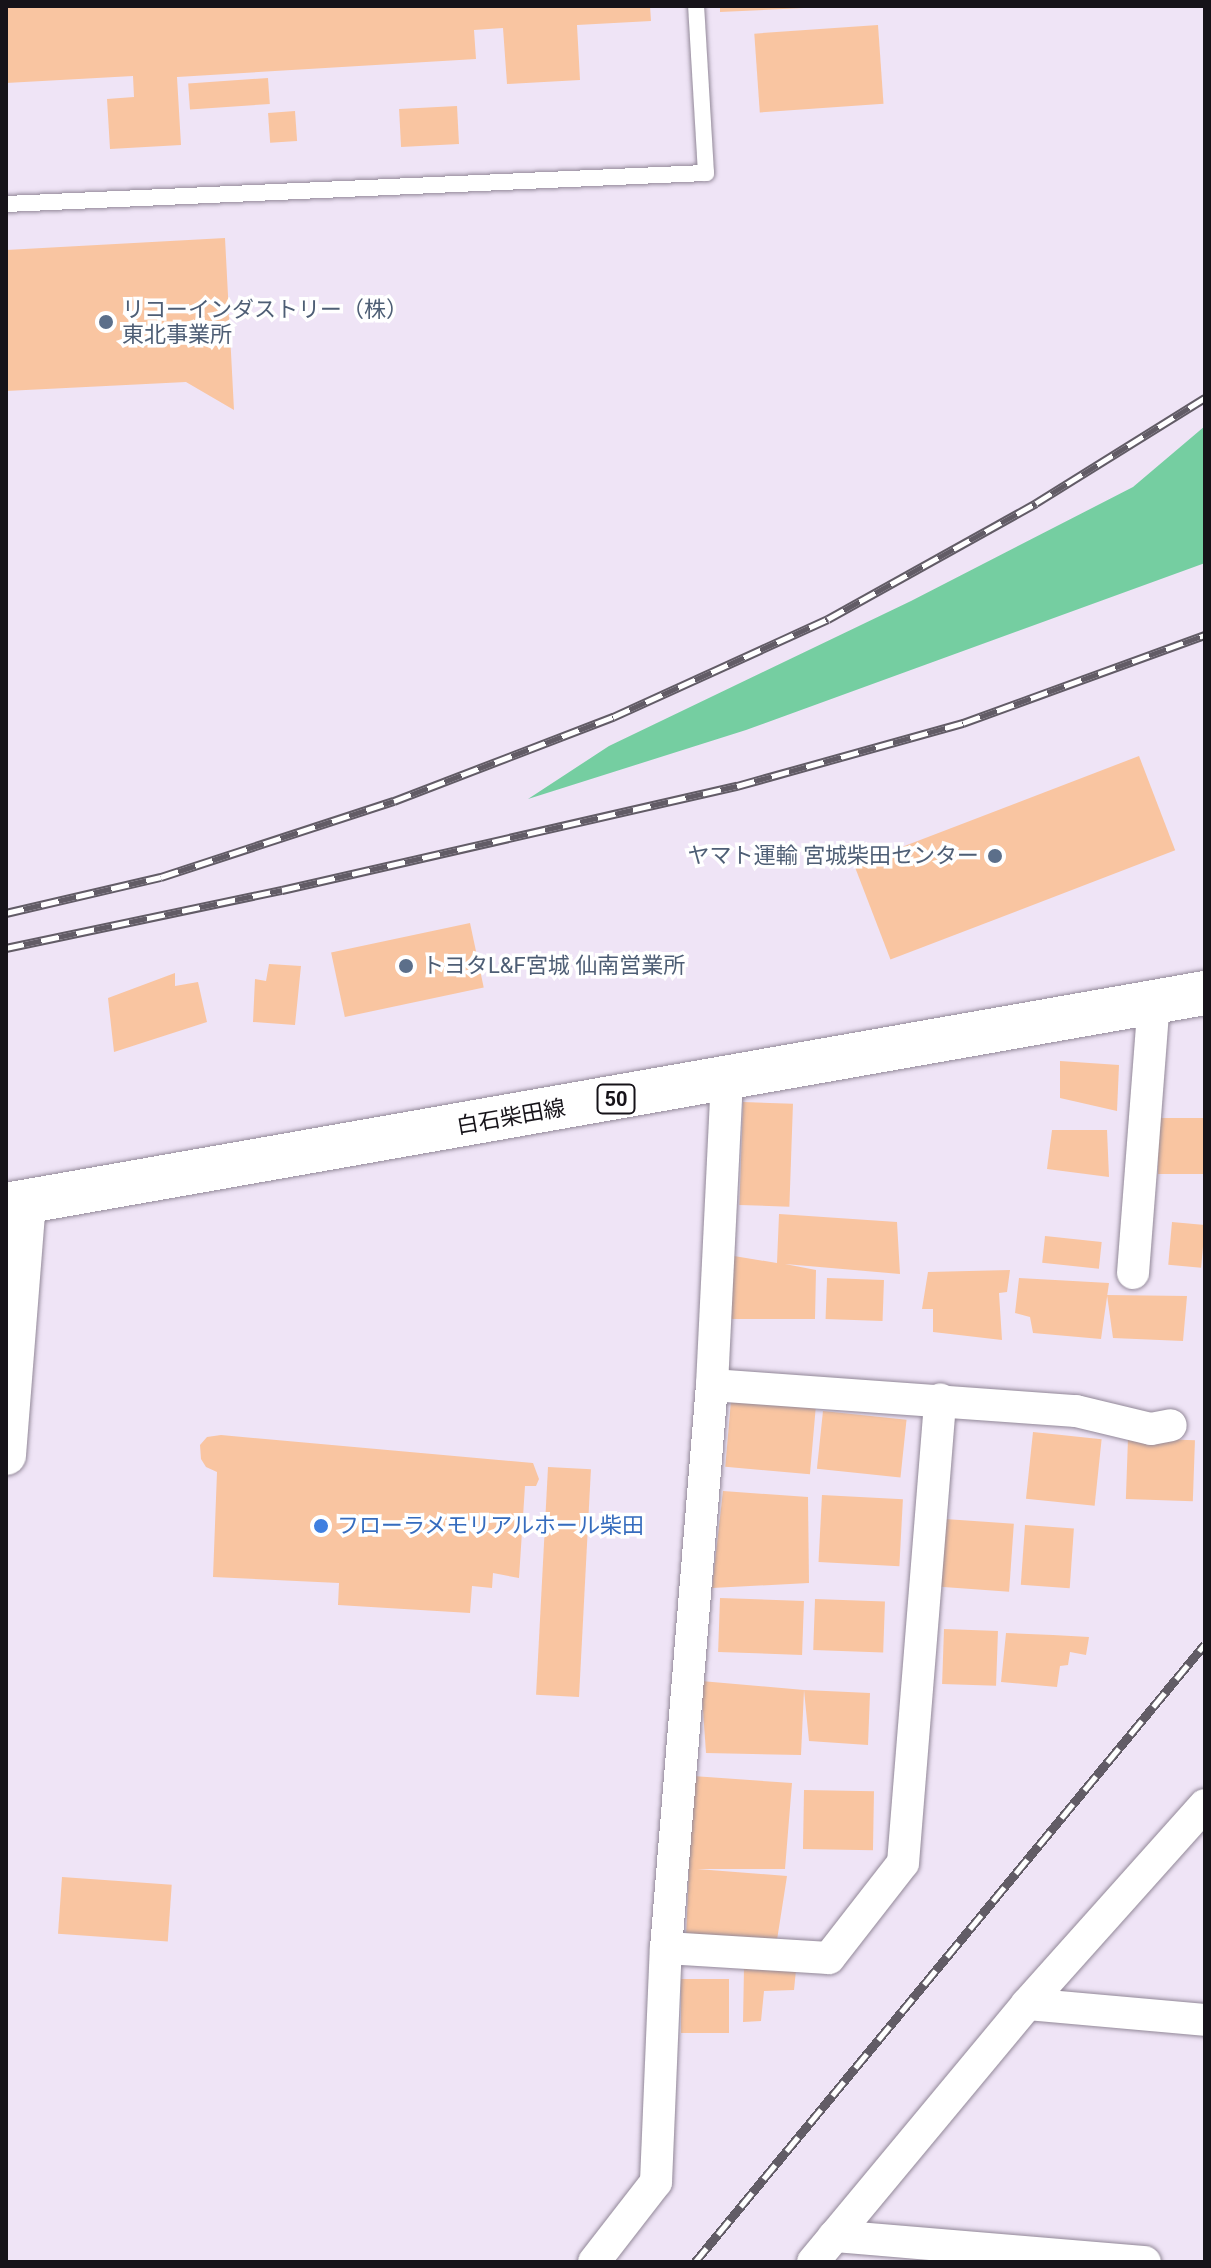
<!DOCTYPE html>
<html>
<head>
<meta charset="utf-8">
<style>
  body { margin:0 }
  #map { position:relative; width:1211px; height:2268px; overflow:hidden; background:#efe4f6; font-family:Roboto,"Noto Sans JP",sans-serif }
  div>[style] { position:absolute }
  .green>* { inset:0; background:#75cea1 }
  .building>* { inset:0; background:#f9c5a1; transform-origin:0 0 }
  .roads { filter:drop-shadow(0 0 2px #928898) drop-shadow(0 0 2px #928898) }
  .service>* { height:16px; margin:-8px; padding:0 8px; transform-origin:8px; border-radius:8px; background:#fff }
  .minor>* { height:32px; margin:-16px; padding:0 16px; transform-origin:16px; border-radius:16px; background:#fff }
  .tertiary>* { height:40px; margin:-20px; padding:0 20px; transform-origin:20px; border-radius:20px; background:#fff }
  .primary>* { height:44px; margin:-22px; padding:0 22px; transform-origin:22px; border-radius:22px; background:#fff }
  .rail>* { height:9px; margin-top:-4.5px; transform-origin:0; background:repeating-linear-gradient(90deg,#fff 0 18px,#625c66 0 36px); box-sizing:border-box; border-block:2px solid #625c66 }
  .dots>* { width:22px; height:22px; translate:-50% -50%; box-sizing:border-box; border:4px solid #fff; border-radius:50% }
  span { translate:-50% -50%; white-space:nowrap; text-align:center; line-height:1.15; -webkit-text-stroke:7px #fff; paint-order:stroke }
  .shield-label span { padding:2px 6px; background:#fff; border:2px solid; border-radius:6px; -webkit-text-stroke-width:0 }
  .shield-label { font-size:20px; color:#161319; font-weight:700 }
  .service-label { font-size:22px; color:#4e5e75 }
  .left { translate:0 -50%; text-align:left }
  .right { translate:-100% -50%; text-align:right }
  .street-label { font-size:22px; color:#161319 }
  .shop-label { font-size:22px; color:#366cbe }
  .frame { position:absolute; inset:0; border:8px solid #161319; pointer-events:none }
</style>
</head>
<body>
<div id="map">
  <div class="green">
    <i style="clip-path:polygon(1205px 426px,1205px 563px,746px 730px,528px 799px,609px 746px,911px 601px,1133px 487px)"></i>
  </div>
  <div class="building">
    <i style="clip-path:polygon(6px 6px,650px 6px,651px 21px,577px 25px,580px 80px,507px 84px,503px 28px,474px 30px,476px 59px,177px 77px,181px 145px,110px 149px,107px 99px,134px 97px,133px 76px,6px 83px)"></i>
    <i style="clip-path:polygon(720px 6px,804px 6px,804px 8px,720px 12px)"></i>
    <i style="left:878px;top:25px;width:79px;height:124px;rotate:86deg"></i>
    <i style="left:268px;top:78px;width:26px;height:80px;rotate:86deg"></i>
    <i style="left:457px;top:106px;width:38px;height:58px;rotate:87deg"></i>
    <i style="left:295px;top:111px;width:30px;height:27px;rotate:86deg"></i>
    <i style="clip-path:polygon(225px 238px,234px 410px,186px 382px,6px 391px,6px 250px)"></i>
    <i style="left:1139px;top:756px;width:101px;height:305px;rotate:69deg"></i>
    <i style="left:470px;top:923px;width:66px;height:142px;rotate:78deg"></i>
    <i style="clip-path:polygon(269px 964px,301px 966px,295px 1025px,253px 1022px,255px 979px,266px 981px)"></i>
    <i style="clip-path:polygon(175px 973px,175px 986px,198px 982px,207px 1022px,114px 1052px,108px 998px)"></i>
    <i style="clip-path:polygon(1060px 1061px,1119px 1065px,1117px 1111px,1060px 1098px)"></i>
    <i style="left:743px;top:1102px;width:50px;height:103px;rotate:2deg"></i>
    <i style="left:1205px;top:1118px;width:56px;height:47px;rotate:90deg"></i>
    <i style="clip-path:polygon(1052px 1130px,1107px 1130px,1109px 1177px,1047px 1169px)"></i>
    <i style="clip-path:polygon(779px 1214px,897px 1222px,900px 1274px,785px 1264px,816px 1270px,815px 1319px,730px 1319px,734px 1256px,777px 1263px)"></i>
    <i style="left:1172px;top:1222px;width:33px;height:43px;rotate:5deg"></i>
    <i style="left:1045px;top:1236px;width:57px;height:27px;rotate:6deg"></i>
    <i style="clip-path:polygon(1010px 1270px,1007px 1292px,999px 1293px,1002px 1340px,933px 1332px,933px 1309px,922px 1309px,928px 1272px)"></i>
    <i style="left:827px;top:1278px;width:57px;height:41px;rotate:2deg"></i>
    <i style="clip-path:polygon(1019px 1278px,1109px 1283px,1101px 1339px,1033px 1333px,1030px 1317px,1015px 1313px)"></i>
    <i style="clip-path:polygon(1107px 1295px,1187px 1296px,1183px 1341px,1113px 1338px)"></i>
    <i style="left:731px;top:1401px;width:85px;height:66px;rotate:5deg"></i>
    <i style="left:823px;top:1411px;width:84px;height:58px;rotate:6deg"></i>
    <i style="left:1033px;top:1432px;width:69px;height:67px;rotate:6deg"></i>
    <i style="clip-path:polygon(221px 1435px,533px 1463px,539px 1479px,536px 1486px,525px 1486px,519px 1578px,493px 1573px,492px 1588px,472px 1586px,470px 1613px,338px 1605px,339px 1583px,213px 1577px,217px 1472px,206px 1467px,201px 1459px,200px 1445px,207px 1437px)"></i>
    <i style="left:1128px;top:1438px;width:67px;height:61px;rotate:2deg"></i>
    <i style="left:548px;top:1467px;width:43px;height:228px;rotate:3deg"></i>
    <i style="clip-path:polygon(723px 1491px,808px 1497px,809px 1583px,712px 1588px)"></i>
    <i style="left:822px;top:1495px;width:81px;height:67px;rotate:3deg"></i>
    <i style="left:945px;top:1519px;width:69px;height:68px;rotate:4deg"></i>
    <i style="left:1025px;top:1525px;width:49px;height:60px;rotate:4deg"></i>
    <i style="left:720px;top:1598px;width:84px;height:54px;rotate:2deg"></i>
    <i style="left:815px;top:1599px;width:70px;height:51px;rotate:2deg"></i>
    <i style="left:944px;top:1629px;width:54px;height:55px;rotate:2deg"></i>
    <i style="clip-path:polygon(1006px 1633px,1053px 1635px,1089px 1637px,1086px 1655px,1070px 1652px,1068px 1665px,1060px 1666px,1057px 1687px,1001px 1682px)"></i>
    <i style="clip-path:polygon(701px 1681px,804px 1690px,801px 1755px,706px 1753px)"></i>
    <i style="clip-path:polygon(804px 1690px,870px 1693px,868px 1745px,809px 1741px)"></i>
    <i style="clip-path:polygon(693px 1776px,792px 1783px,785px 1869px,697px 1869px,787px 1876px,777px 1940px,686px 1937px)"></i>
    <i style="left:804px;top:1790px;width:70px;height:59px;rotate:1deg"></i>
    <i style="left:62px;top:1877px;width:110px;height:57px;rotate:4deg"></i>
    <i style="clip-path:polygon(744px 1967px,796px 1970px,794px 1990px,764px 1991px,761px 2021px,743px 2022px)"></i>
    <i style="left:681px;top:1979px;width:48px;height:54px"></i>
  </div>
  <div class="roads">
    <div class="service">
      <i style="left:6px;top:204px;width:701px;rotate:-2.54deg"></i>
      <i style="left:706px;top:173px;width:167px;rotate:-93.4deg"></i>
    </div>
    <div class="minor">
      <i style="left:1133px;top:1273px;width:273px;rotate:-85.6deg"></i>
      <i style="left:712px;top:1385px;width:365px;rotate:4.1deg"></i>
      <i style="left:1076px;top:1411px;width:77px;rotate:13.5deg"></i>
      <i style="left:1151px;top:1429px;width:20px;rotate:-11deg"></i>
      <i style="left:666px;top:1948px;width:163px;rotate:3.5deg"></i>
      <i style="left:829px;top:1958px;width:120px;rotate:-52.1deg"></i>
      <i style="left:903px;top:1863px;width:465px;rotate:-85.4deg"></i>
      <i style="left:1027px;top:2004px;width:179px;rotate:5.1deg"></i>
      <i style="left:834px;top:2236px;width:312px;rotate:4.8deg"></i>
      <i style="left:594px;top:2262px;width:101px;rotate:-52.2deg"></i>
      <i style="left:656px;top:2182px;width:234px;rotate:-87.6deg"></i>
      <i style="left:666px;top:1948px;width:565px;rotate:-85.33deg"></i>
      <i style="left:712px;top:1385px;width:306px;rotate:-87.2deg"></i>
      <i style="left:813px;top:2262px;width:335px;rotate:-50.3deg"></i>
      <i style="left:1027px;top:2004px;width:267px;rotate:-48.2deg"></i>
    </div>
    <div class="tertiary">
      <i style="left:6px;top:1455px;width:255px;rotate:-85.5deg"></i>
    </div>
    <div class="primary">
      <i style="left:6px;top:1205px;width:1218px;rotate:-10.03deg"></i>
    </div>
  </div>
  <div class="rail">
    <i style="left:6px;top:913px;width:159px;rotate:-13.1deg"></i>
    <i style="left:161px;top:877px;width:245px;rotate:-18.1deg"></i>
    <i style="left:394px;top:801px;width:235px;rotate:-21deg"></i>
    <i style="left:613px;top:717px;width:236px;rotate:-24.5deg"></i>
    <i style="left:828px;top:619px;width:238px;rotate:-29.1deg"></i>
    <i style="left:1036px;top:503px;width:199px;rotate:-31.9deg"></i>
    <i style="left:6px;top:948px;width:282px;rotate:-11.9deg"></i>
    <i style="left:282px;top:890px;width:467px;rotate:-12.9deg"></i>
    <i style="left:737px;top:786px;width:235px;rotate:-15.6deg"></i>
    <i style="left:963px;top:723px;width:258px;rotate:-20deg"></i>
    <i style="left:695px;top:2262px;width:801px;rotate:-50.47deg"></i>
  </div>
  <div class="dots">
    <i style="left:106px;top:322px;background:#5c6f8a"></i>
    <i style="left:995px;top:856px;background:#5c6f8a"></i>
    <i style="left:406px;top:966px;background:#5c6f8a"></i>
    <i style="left:321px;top:1526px;background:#3f7fe0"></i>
  </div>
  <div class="shield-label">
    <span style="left:616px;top:1099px">50</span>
  </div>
  <div class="service-label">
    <span class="left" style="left:122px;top:322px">リコーインダストリー（株）<br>東北事業所</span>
    <span class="right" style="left:979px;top:856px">ヤマト運輸 宮城柴田センター</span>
    <span class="left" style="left:422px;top:966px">トヨタL&amp;F宮城 仙南営業所</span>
  </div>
  <div class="street-label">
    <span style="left:511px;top:1117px;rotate:-10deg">白石柴田線</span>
  </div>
  <div class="shop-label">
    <span class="left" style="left:337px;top:1526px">フローラメモリアルホール柴田</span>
  </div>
  <div class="frame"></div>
</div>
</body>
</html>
